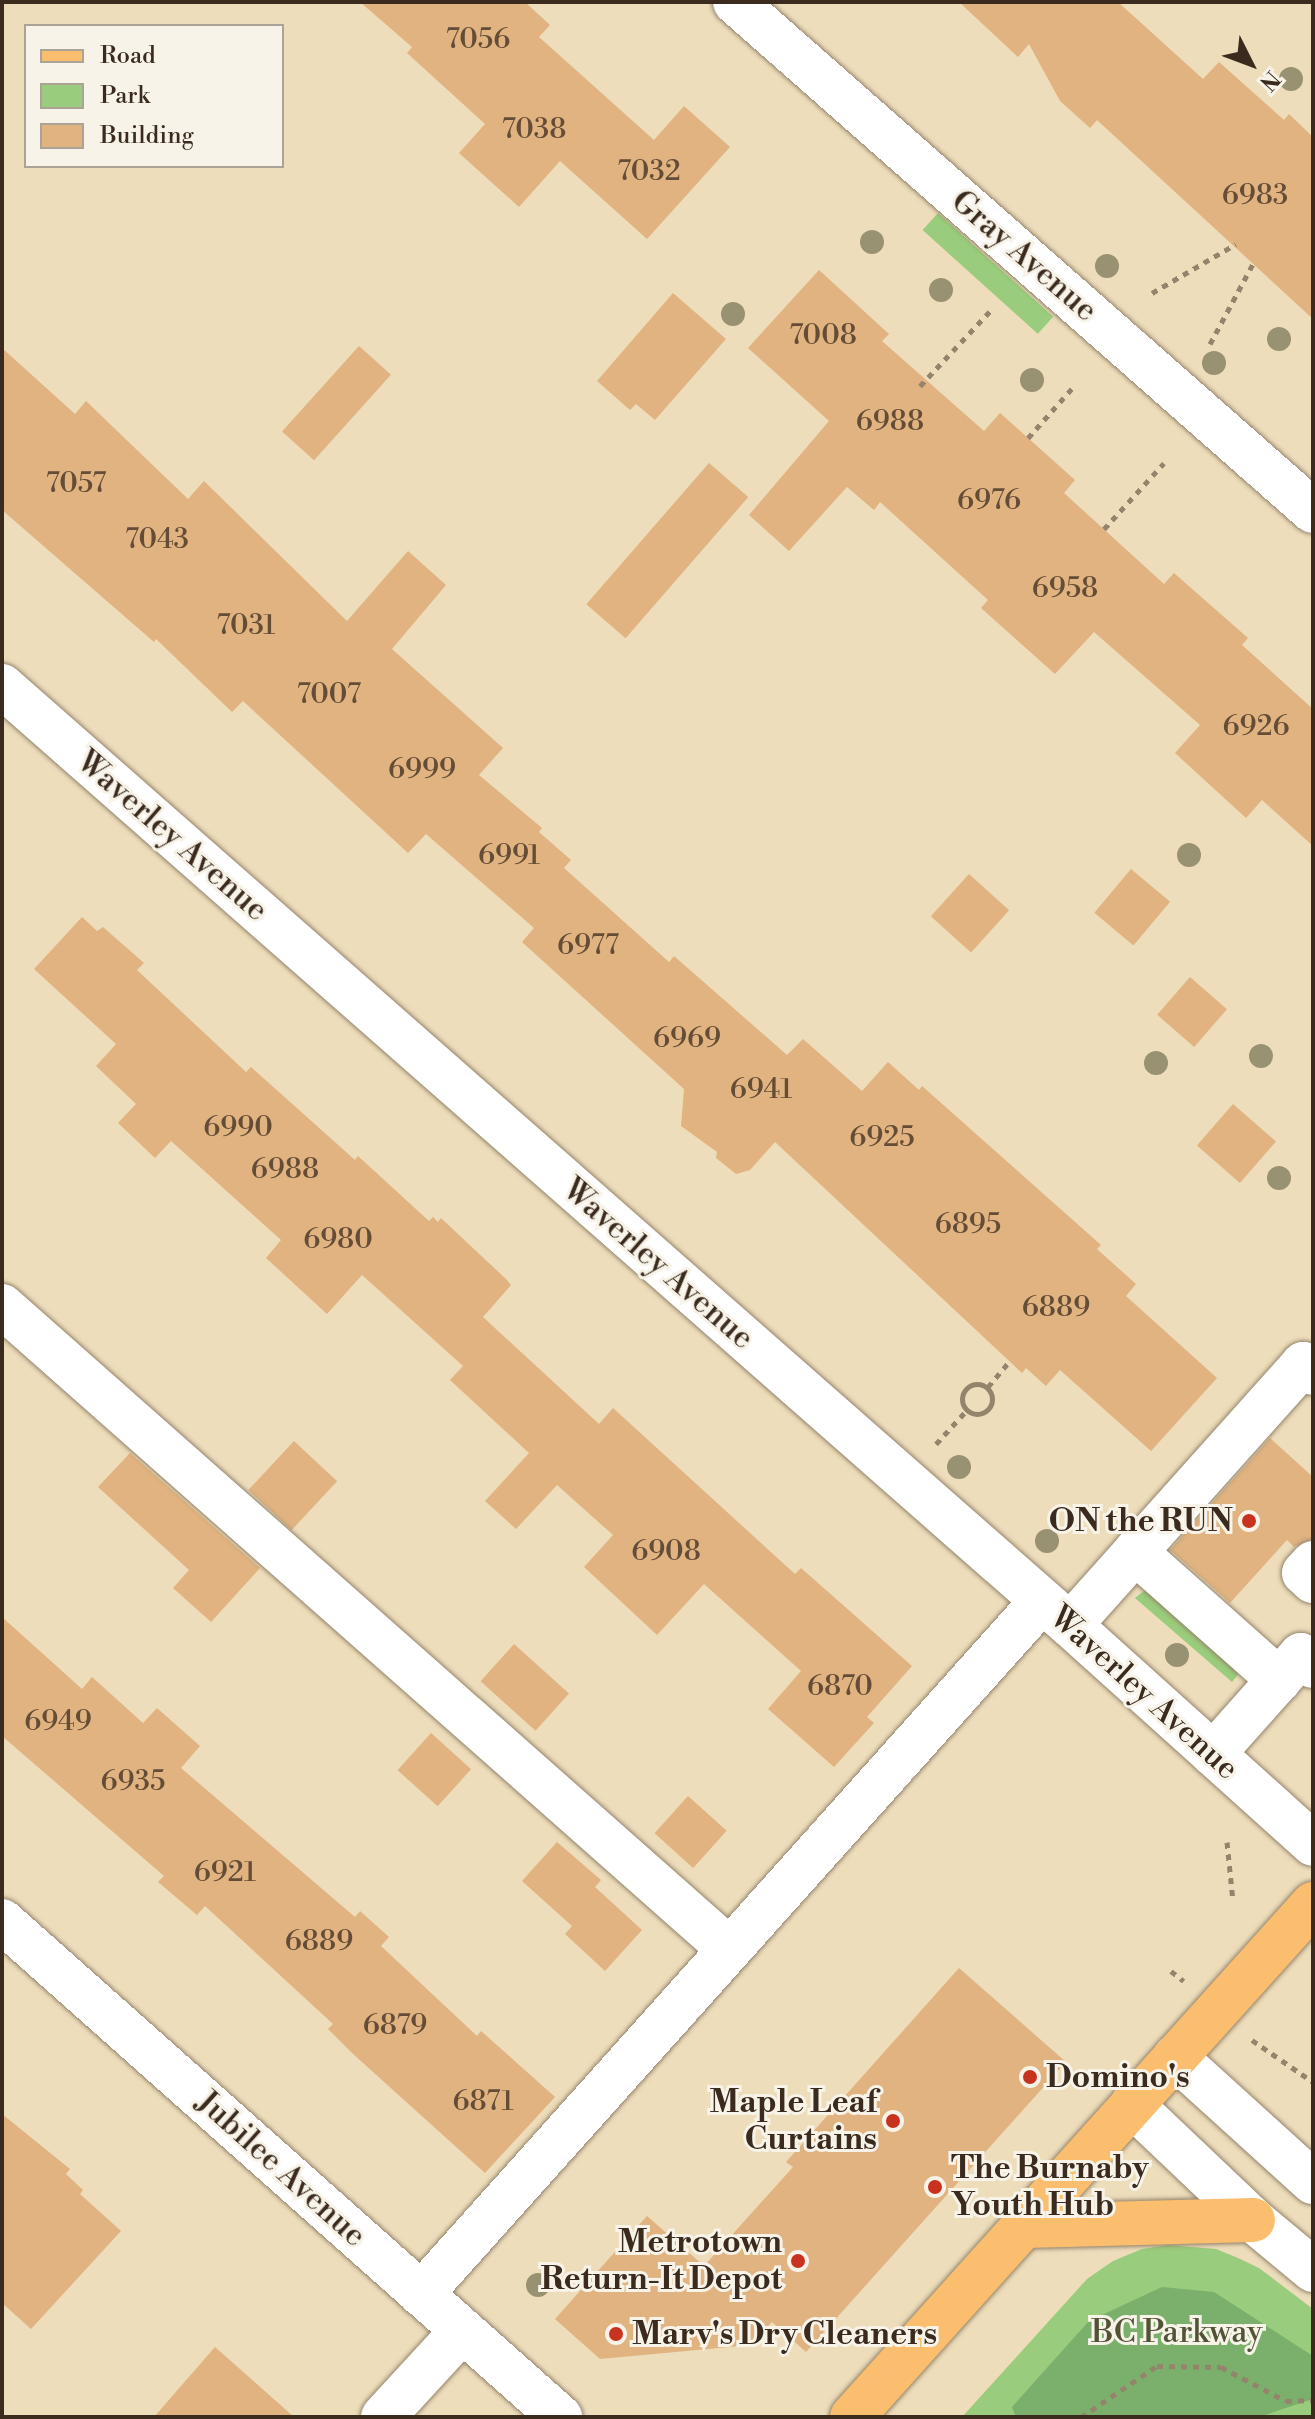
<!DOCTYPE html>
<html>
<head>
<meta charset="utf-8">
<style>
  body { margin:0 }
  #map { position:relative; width:1315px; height:2419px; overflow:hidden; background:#edddbb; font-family:"Libre Bodoni",serif }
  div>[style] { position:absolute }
  .green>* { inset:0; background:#99cc7c; transform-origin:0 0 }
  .forest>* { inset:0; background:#7ab06c }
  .building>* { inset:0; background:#e0b380; transform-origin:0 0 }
  .path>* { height:5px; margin-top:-2.5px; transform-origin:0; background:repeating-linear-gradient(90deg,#94846c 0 6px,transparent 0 12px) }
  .path>.ring { margin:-2.5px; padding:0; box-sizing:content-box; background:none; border:5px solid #94846c; border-radius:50% }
  .roads { filter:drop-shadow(0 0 2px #94846c) drop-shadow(0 0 2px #94846c) }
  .minor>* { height:44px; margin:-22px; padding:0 22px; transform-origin:22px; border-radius:22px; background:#fff }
  .major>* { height:44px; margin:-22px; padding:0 22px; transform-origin:22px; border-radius:22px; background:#fabe6e }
  .trees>* { width:24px; height:24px; margin:-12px; border-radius:50%; background:#989172 }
  .dots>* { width:22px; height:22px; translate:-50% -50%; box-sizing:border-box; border:4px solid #f7f3e8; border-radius:50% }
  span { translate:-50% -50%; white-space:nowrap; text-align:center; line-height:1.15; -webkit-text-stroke:6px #f7f3e8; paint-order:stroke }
  .number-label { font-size:28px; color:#644c36 }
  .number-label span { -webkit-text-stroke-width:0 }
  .street-label { font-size:32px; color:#3b2a1e }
  .poi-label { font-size:32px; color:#3b2a1e; font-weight:700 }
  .right { translate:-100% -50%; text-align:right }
  .left { translate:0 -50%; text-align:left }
  .park-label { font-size:32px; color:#525236 }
  .frame { position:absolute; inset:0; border:4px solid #3b2a1e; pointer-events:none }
  .legend { position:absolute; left:24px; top:24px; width:260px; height:144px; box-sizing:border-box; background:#f7f3e8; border:2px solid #aca397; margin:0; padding:10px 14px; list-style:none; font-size:24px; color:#3b2a1e }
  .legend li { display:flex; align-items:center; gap:16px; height:40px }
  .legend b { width:40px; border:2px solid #aca397 }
  .north { position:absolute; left:1211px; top:24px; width:80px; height:80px; -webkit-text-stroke:6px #f7f3e8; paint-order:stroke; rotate:132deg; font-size:22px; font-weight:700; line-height:32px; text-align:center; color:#3b2a1e }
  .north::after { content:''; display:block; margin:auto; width:28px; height:36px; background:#3b2a1e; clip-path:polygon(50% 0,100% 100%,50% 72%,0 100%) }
</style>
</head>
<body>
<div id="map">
  <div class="green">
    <i style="left:938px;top:213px;width:155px;height:23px;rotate:42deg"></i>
    <i style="clip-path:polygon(1149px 1587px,1241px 1671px,1232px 1682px,1135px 1598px)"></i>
    <i style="clip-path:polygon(1169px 2245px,1216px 2249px,1238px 2258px,1259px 2268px,1313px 2309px,1313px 2417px,962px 2417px,1087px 2279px,1113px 2261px,1142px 2249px)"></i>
  </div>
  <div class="forest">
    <i style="clip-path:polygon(1162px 2287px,1214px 2292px,1313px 2356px,1313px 2399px,1259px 2417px,1016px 2417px,1012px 2407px,1089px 2321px)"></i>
  </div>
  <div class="building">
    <i style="clip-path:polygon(360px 2px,525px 2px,550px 25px,539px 37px,654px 140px,684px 106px,730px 147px,647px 239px,560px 161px,519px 207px,459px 153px,485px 124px,407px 53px,412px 47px)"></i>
    <i style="clip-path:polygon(959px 2px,1118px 2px,1203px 79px,1219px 62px,1284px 120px,1289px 114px,1313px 137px,1313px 319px,1097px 120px,1090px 128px,1060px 101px,1029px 44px,1018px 57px)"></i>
    <i style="clip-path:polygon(819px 270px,889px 334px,882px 341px,984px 431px,1000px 413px,1075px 480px,1064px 493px,1164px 584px,1174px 573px,1248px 638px,1242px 645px,1313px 709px,1313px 846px,1262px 800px,1246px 818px,1175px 753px,1200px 725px,1094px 632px,1055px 674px,981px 608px,988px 600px,880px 502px,874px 510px,847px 487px,789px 551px,749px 515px,829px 421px,748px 348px)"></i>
    <i style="clip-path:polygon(673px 293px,726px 339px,655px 420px,636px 404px,630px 410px,597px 381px)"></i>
    <i style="left:359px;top:346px;width:43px;height:115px;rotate:42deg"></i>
    <i style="clip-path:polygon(2px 348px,75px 414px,86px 401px,188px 499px,204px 481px,347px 621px,408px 551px,446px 585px,392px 649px,503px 748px,479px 775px,542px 828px,539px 832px,571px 860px,564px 868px,669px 962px,674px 956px,787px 1055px,803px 1039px,862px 1091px,888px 1062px,919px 1090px,922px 1086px,1101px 1245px,1097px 1249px,1136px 1284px,1126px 1296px,1217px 1378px,1151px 1451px,1060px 1370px,1046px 1386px,1026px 1368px,1022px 1373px,775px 1142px,750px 1170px,736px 1174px,716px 1158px,717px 1152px,681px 1126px,684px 1089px,522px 942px,534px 928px,426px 834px,408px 853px,243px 701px,232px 712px,156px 639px,154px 642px,2px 510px)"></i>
    <i style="left:709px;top:463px;width:52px;height:187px;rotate:41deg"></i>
    <i style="left:1131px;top:869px;width:51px;height:57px;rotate:40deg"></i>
    <i style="left:969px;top:874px;width:54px;height:57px;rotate:42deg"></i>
    <i style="clip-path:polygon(82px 917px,97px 931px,103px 927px,144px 963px,137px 970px,246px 1072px,251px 1067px,355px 1160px,358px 1156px,429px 1221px,433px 1217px,438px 1222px,441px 1218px,507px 1280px,511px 1285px,483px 1317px,599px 1424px,613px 1408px,795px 1574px,801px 1568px,912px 1666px,867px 1717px,874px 1723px,834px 1767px,768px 1709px,801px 1671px,704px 1584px,657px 1635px,584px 1567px,613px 1535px,557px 1485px,516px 1529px,485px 1501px,529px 1453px,450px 1380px,463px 1366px,362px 1275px,327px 1314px,266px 1258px,281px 1240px,171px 1141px,155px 1158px,118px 1123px,136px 1104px,96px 1066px,116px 1044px,34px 969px)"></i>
    <i style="left:1190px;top:977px;width:49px;height:50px;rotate:41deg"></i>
    <i style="left:1233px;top:1104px;width:57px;height:55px;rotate:41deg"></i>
    <i style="clip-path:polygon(1270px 1438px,1313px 1477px,1313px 1539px,1294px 1547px,1287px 1540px,1230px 1603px,1170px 1550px)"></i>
    <i style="left:294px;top:1441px;width:59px;height:67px;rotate:43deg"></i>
    <i style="clip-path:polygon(130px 1453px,260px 1568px,211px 1622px,173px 1588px,189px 1570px,98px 1487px)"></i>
    <i style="clip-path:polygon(2px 1617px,82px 1689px,92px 1677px,143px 1723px,157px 1708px,200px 1746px,181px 1768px,355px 1917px,360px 1911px,389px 1937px,381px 1946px,477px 2036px,481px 2031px,555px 2097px,485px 2173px,352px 2053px,328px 2029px,333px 2024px,205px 1906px,197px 1915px,158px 1882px,164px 1876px,2px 1736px)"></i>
    <i style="left:514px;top:1644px;width:74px;height:50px;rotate:42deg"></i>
    <i style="left:431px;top:1733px;width:54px;height:50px;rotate:42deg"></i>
    <i style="left:688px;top:1796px;width:52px;height:50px;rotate:42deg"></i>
    <i style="clip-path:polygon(557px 1842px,601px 1880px,595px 1887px,642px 1930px,605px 1971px,565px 1934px,572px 1926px,522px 1881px)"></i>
    <i style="clip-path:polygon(959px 1968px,1066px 2062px,806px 2352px,772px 2322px,751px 2345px,600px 2359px,555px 2319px,647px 2216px,704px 2266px,793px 2167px,786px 2162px)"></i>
    <i style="clip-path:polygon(2px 2114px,70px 2169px,66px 2174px,83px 2190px,80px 2194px,121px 2231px,31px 2329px,2px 2303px)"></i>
    <i style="clip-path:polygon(215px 2347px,294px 2417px,154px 2417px)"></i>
  </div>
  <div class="path">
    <i style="left:1152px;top:293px;width:97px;rotate:-30.3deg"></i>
    <i style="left:1210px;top:344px;width:95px;rotate:-61.8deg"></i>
    <i style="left:920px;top:386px;width:104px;rotate:-46.9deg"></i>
    <i style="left:1028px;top:438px;width:71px;rotate:-48.4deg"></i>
    <i style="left:1104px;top:529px;width:89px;rotate:-47.7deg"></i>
    <i class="ring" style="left:962px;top:1384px;width:25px;height:25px"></i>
    <i style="left:988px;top:1387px;width:33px;rotate:-50deg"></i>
    <i style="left:936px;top:1444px;width:46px;rotate:-47.6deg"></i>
    <i style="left:1227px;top:1842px;width:59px;rotate:84.2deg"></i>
    <i style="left:1171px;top:1971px;width:16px;rotate:38deg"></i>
    <i style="left:1252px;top:2040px;width:74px;rotate:34.5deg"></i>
    <i style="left:1081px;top:2417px;width:92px;rotate:-33.9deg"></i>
    <i style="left:1157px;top:2366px;width:64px;rotate:0.9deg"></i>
    <i style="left:1221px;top:2367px;width:73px;rotate:27.6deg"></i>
    <i style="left:1286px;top:2401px;width:27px;rotate:-2deg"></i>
  </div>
  <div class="roads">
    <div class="minor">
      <i style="left:735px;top:2px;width:770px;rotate:41.37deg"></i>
      <i style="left:2px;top:686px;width:1422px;rotate:41.32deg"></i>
      <i style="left:1070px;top:1625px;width:327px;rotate:42deg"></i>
      <i style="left:2px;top:1306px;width:971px;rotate:41.49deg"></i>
      <i style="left:1135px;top:1552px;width:193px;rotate:41.6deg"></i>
      <i style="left:1313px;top:1563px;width:13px;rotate:132deg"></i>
      <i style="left:1304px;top:1573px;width:12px;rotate:42deg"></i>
      <i style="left:1070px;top:1625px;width:350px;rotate:-48.2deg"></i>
      <i style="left:1303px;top:1364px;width:13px;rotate:42deg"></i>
      <i style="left:1213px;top:1754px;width:132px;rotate:-48.4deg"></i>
      <i style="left:1301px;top:1655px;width:16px;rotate:43deg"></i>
      <i style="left:2px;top:1921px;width:747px;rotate:41.63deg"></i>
      <i style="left:1175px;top:2057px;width:186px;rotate:42.2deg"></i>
      <i style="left:1132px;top:2105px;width:167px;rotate:43.5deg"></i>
      <i style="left:1253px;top:2220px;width:78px;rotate:39.8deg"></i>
      <i style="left:421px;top:2294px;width:929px;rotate:-48.14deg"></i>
      <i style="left:383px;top:2417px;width:117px;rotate:-47.4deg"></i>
    </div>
    <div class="major">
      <i style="left:1024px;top:2226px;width:229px;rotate:-1.5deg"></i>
      <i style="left:852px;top:2417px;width:690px;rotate:-48.06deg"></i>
    </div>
  </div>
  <div class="trees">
    <i style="left:1291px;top:79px"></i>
    <i style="left:872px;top:242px"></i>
    <i style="left:1107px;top:266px"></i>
    <i style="left:941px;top:290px"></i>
    <i style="left:733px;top:314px"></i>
    <i style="left:1279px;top:339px"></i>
    <i style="left:1214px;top:363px"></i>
    <i style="left:1032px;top:380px"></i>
    <i style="left:1189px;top:855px"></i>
    <i style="left:1261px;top:1056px"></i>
    <i style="left:1156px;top:1063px"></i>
    <i style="left:1279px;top:1178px"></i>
    <i style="left:959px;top:1467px"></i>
    <i style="left:1047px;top:1541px"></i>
    <i style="left:1177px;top:1655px"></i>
    <i style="left:538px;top:2285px"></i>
  </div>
  <div class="dots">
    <i style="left:1249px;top:1521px;background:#c8321e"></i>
    <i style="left:1030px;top:2077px;background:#c8321e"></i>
    <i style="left:893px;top:2121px;background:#c8321e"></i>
    <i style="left:935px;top:2187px;background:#c8321e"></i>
    <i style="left:798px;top:2261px;background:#c8321e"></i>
    <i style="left:616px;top:2334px;background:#c8321e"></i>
  </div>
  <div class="number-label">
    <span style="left:478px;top:40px">7056</span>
    <span style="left:534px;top:130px">7038</span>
    <span style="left:649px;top:172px">7032</span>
    <span style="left:1255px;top:196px">6983</span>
    <span style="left:823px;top:336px">7008</span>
    <span style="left:890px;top:422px">6988</span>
    <span style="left:76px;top:484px">7057</span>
    <span style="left:989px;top:501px">6976</span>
    <span style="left:157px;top:540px">7043</span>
    <span style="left:1065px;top:589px">6958</span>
    <span style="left:246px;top:626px">7031</span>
    <span style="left:329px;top:695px">7007</span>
    <span style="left:1256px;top:727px">6926</span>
    <span style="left:422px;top:770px">6999</span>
    <span style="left:509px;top:856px">6991</span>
    <span style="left:588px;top:946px">6977</span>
    <span style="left:687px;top:1039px">6969</span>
    <span style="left:761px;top:1090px">6941</span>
    <span style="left:238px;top:1128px">6990</span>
    <span style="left:882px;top:1138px">6925</span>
    <span style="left:285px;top:1170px">6988</span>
    <span style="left:968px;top:1225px">6895</span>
    <span style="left:338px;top:1240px">6980</span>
    <span style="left:1056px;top:1308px">6889</span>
    <span style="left:666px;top:1552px">6908</span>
    <span style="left:840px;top:1687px">6870</span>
    <span style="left:58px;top:1722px">6949</span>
    <span style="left:133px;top:1782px">6935</span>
    <span style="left:225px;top:1873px">6921</span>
    <span style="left:319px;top:1942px">6889</span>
    <span style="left:395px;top:2026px">6879</span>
    <span style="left:483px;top:2102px">6871</span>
  </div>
  <div class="street-label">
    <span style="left:1024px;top:256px;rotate:41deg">Gray Avenue</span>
    <span style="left:172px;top:836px;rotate:41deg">Waverley Avenue</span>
    <span style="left:658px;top:1264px;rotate:41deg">Waverley Avenue</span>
    <span style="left:1144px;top:1693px;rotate:42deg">Waverley Avenue</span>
    <span style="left:281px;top:2169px;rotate:42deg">Jubilee Avenue</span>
  </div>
  <div class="poi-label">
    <span class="right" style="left:1233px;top:1521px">ON the RUN</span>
    <span class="left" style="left:1046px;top:2077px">Domino's</span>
    <span class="right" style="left:877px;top:2121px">Maple Leaf<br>Curtains</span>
    <span class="left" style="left:951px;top:2187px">The Burnaby<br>Youth Hub</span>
    <span class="right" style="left:782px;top:2261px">Metrotown<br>Return-It Depot</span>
    <span class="left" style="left:632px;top:2334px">Marv's Dry Cleaners</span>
  </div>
  <div class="park-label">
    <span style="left:1177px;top:2332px">BC Parkway</span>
  </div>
  <div class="frame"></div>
  <ul class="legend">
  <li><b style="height:10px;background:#fabe6e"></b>Road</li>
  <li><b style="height:22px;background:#99cc7c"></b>Park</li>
  <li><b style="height:22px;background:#e0b380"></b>Building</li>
  </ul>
  <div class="north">N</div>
</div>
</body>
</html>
